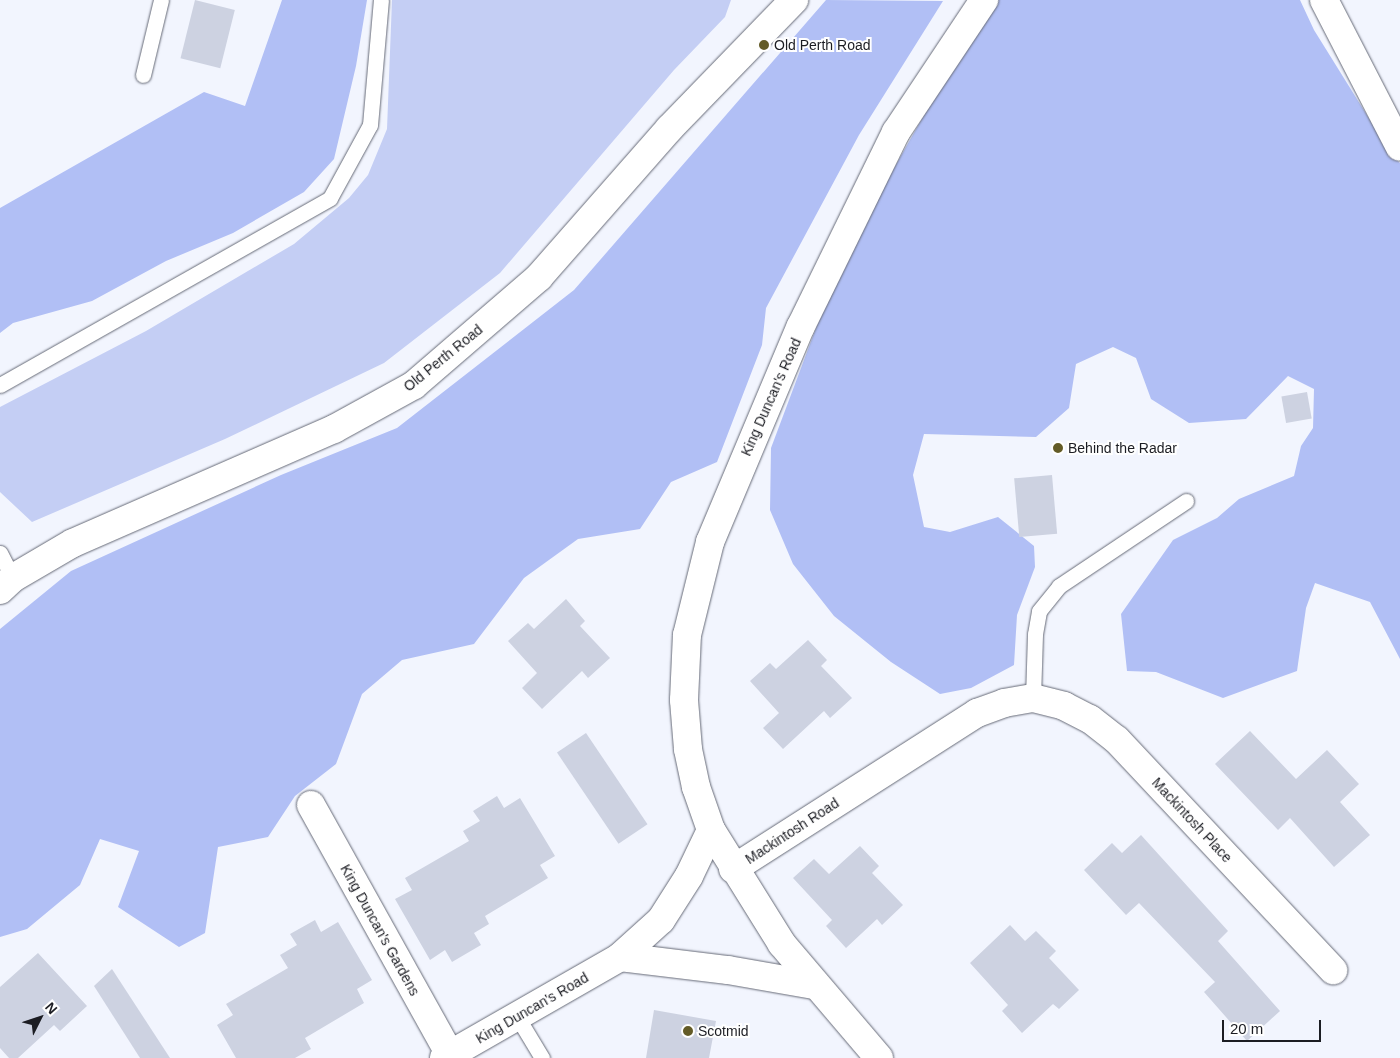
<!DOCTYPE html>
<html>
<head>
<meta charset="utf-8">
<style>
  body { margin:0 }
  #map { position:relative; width:1400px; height:1058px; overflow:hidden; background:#f2f5fe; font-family:Helvetica,sans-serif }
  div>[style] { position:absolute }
  .green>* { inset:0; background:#c4cef4 }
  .forest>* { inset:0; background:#b1bff5 }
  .building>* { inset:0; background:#cdd2e1; transform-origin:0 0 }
  .roads { filter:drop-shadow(0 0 1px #666a77) drop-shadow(0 0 1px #666a77) }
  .service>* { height:15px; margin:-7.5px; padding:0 7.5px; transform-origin:7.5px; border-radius:7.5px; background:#fff }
  .minor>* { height:28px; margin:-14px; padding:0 14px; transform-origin:14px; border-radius:14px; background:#fff }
  .secondary>* { height:28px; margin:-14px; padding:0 14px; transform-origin:14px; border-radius:14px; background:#fff }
  .dots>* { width:14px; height:14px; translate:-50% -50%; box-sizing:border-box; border:2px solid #fff; border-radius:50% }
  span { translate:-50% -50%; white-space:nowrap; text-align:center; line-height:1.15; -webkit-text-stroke:4px #fff; paint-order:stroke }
  .poi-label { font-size:14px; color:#1c1d23 }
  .left { translate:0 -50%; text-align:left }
  .street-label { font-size:14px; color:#1c1d23 }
  .north { position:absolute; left:15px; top:993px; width:50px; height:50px; -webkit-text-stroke:4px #fff; paint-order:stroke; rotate:49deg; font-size:14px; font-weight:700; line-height:20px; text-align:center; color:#1c1d23 }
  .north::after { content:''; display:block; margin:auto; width:18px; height:22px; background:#1c1d23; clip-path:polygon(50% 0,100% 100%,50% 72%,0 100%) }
  .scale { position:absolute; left:1222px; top:1020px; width:99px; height:22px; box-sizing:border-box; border:2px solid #1c1d23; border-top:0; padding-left:6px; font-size:15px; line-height:18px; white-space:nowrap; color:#1c1d23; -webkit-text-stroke:4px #fff; paint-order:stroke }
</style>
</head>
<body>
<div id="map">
  <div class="green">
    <i style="clip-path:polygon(392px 0,731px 0,725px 17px,674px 70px,500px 273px,384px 363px,225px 439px,32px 522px,0 492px,0 407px,146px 331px,294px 244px,349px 198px,368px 175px,387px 129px)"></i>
  </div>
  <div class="forest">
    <i style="clip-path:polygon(282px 0,367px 0,356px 66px,334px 159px,304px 192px,233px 233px,166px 261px,92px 301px,13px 323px,0 333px,0 208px,204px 92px,245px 106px)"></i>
    <i style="clip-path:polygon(826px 0,943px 1px,859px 135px,766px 308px,762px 345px,717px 462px,671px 482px,640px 529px,578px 539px,524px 578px,474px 644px,402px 660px,362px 694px,336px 764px,295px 796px,268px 837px,218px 847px,205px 933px,179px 947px,118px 907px,139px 851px,100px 839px,80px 885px,27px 929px,0 937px,0 629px,71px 571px,281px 475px,397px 428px,574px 290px)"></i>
    <i style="clip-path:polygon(996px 0,1300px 0,1314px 30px,1393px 157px,1400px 163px,1400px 659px,1370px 602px,1315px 583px,1306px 608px,1297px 671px,1223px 698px,1156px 672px,1127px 671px,1121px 614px,1173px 540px,1217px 518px,1239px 499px,1294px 476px,1301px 446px,1313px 428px,1314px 389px,1288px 376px,1246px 419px,1189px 423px,1151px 399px,1136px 358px,1113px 347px,1076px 364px,1069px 408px,1036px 437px,924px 434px,913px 475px,924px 527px,950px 532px,998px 517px,1034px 546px,1035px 567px,1017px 615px,1014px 665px,971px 688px,940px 694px,891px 662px,834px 616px,793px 564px,770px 510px,771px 448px,828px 296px,864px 221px,966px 41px)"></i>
  </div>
  <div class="building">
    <i style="left:195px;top:0;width:41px;height:60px;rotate:14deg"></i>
    <i style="left:1307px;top:392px;width:27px;height:26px;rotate:80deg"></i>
    <i style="left:1052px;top:475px;width:59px;height:38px;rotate:85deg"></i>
    <i style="clip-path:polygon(566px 599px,585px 621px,580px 626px,610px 658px,588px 678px,582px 671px,542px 709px,522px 688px,537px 673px,508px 641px,528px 623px,534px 629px)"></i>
    <i style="clip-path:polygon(808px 640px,827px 660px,821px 666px,852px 698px,830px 718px,824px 711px,783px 749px,763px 728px,779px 713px,750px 681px,770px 663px,776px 669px)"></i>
    <i style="clip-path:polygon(1250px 731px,1296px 779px,1327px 750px,1359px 784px,1340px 802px,1370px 835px,1334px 867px,1290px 818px,1278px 830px,1215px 764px)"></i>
    <i style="left:586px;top:733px;width:110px;height:35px;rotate:56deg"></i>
    <i style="clip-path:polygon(497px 796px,504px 808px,520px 798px,555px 856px,540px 865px,548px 878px,485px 916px,489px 924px,474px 933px,481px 945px,452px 962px,445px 950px,430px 960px,395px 899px,412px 890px,405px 878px,469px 841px,463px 831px,480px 821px,473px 811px)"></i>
    <i style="clip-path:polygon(1141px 835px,1228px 931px,1218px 941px,1280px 1011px,1247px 1041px,1204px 992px,1215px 982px,1139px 903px,1126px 915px,1084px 870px,1112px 843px,1122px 853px)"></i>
    <i style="clip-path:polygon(860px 846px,879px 866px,872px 873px,903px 905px,882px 925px,877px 919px,846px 948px,826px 926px,832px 920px,793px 878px,814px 859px,829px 874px)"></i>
    <i style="clip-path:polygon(315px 920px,321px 932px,338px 922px,372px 980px,357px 989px,364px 1003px,305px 1038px,311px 1049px,295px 1058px,236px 1058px,217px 1025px,233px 1015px,226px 1004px,288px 968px,280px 955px,297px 945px,290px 934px)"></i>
    <i style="clip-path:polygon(1010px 925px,1025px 941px,1036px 931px,1056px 951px,1049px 958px,1079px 990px,1059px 1009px,1053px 1004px,1022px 1033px,1002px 1011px,1008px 1005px,970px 963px)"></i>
    <i style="clip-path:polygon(38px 953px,87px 1006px,60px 1031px,54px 1025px,18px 1058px,9px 1058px,0 1048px,0 987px)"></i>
    <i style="clip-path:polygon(112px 969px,170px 1058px,140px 1058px,94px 986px)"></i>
    <i style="clip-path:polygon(654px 1010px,716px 1021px,709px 1058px,646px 1058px)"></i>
  </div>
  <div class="roads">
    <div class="service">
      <i style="left:143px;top:75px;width:77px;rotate:-76.5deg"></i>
      <i style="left:0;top:385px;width:379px;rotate:-29.5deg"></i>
      <i style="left:330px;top:198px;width:83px;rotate:-61.3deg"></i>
      <i style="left:370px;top:125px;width:125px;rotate:-85deg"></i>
      <i style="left:0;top:553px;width:28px;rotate:63deg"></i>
      <i style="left:1033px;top:698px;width:64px;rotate:-88.2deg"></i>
      <i style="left:1035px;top:634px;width:23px;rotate:-80deg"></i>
      <i style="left:1039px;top:611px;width:32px;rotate:-51deg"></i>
      <i style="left:1059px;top:586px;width:153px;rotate:-33.8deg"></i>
      <i style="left:518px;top:1018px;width:47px;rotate:59deg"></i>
    </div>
    <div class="minor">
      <i style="left:1324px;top:0;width:165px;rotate:62.7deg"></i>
      <i style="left:311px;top:805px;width:286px;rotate:60.9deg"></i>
      <i style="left:733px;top:869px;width:290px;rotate:-32.6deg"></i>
      <i style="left:977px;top:713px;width:29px;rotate:-20deg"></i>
      <i style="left:1004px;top:703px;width:29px;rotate:-10deg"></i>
      <i style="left:1033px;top:698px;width:32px;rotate:14deg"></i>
      <i style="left:1064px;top:706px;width:29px;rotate:27deg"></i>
      <i style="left:1090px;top:719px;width:34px;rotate:38deg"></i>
      <i style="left:1117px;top:740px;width:316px;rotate:46.8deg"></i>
      <i style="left:620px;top:957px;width:109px;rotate:6.9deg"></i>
      <i style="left:728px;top:970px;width:87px;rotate:9.9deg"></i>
      <i style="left:444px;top:1058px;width:203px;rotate:-29.8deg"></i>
      <i style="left:620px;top:957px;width:55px;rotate:-42.1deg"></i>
      <i style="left:661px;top:920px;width:52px;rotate:-57.5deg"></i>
      <i style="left:689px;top:876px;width:51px;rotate:-64.4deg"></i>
      <i style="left:879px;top:1058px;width:150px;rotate:-130.4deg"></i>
      <i style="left:782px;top:944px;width:134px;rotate:-121.9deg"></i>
      <i style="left:711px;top:830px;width:46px;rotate:-109.2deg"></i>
      <i style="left:696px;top:787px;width:39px;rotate:-102deg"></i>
      <i style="left:688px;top:749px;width:49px;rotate:-94.7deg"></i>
      <i style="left:684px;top:700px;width:65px;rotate:-87.4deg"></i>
      <i style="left:687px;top:635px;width:96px;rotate:-76.1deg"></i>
      <i style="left:710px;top:542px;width:234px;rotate:-67.2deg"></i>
      <i style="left:801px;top:326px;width:216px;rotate:-63.9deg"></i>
      <i style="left:896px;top:132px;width:159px;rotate:-56.3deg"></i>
    </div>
    <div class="secondary">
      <i style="left:0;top:590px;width:18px;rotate:-43deg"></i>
      <i style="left:13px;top:578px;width:69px;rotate:-30.3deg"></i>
      <i style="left:73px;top:543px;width:285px;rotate:-23.6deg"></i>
      <i style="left:334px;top:429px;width:91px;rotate:-28.8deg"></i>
      <i style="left:414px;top:385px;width:165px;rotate:-40.8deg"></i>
      <i style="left:539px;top:277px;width:197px;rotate:-48.7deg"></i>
      <i style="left:669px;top:129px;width:180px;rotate:-45.9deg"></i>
    </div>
  </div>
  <div class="dots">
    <i style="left:764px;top:45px;background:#635b27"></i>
    <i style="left:1058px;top:448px;background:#635b27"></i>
    <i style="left:688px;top:1031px;background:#635b27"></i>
  </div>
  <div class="poi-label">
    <span class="left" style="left:774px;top:45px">Old Perth Road</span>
    <span class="left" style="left:1068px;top:448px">Behind the Radar</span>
    <span class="left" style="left:698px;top:1031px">Scotmid</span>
  </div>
  <div class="street-label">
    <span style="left:443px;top:358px;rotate:-39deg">Old Perth Road</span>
    <span style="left:771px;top:397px;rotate:-66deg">King Duncan's Road</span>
    <span style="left:1192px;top:820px;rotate:47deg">Mackintosh Place</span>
    <span style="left:792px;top:831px;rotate:-33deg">Mackintosh Road</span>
    <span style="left:380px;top:930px;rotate:61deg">King Duncan's Gardens</span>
    <span style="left:532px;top:1008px;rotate:-30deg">King Duncan's Road</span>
  </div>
  <div class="north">N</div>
  <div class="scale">20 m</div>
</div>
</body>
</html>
